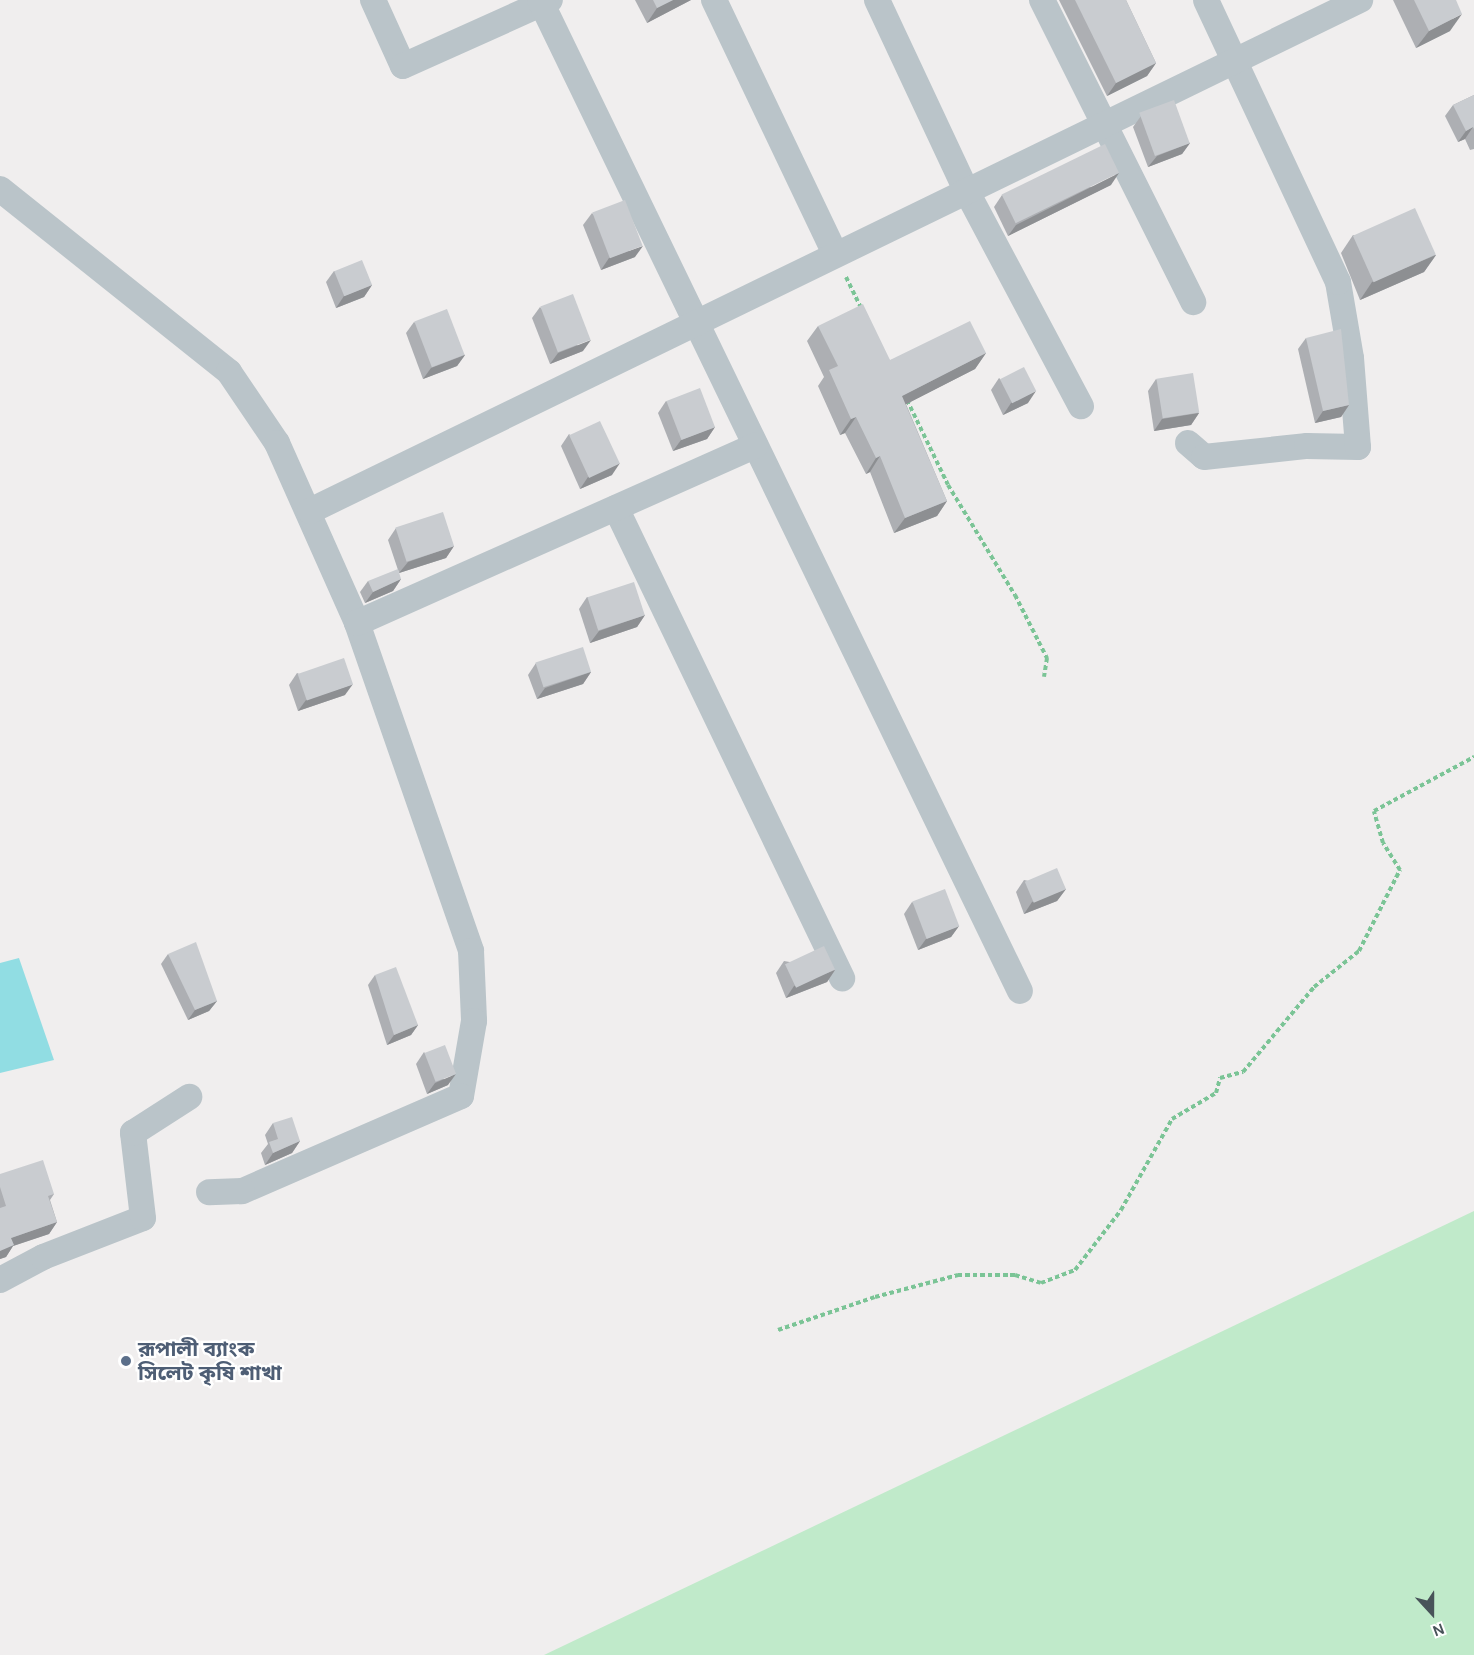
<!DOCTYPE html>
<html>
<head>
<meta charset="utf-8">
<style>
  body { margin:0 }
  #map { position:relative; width:1474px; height:1655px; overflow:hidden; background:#f0eeee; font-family:Karla,"Noto Sans Bengali",sans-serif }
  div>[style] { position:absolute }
  .green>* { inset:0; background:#c0eaca }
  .water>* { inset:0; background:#91dde3 }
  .path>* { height:4px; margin-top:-2px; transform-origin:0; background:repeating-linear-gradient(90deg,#7bc496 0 4.5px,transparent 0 7.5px) }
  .minor>* { height:26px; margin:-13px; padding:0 13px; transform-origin:13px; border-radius:13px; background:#bac4c9 }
  .wall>* { inset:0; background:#adafb3 }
  .shaded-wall>* { inset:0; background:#8d8f92 }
  .building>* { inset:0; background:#c9ccd0; transform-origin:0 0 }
  .dots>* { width:16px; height:16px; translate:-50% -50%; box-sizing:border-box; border:3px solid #fff; border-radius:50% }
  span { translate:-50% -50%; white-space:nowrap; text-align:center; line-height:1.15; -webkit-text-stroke:4.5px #fff; paint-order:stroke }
  .service-label { font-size:21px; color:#4e5e75; font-weight:700 }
  .left { translate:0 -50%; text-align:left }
  .north { position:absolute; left:1402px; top:1583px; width:60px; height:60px; -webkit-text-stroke:4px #fff; paint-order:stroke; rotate:159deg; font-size:16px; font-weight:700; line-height:24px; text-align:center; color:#485359 }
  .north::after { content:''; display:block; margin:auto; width:21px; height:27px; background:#485359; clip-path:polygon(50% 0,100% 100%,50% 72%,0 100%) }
</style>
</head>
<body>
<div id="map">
  <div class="green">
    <i style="clip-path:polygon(1474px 1211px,1474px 1655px,544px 1655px)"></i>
  </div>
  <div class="water">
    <i style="clip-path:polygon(19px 958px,54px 1060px,0 1073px,0 963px)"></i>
  </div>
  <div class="path">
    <i style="left:846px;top:277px;width:34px;rotate:64deg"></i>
    <i style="left:907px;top:400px;width:94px;rotate:64.2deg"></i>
    <i style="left:948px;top:485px;width:129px;rotate:58.7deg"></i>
    <i style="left:1015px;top:595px;width:71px;rotate:63.1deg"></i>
    <i style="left:1047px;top:658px;width:19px;rotate:99deg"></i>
    <i style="left:778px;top:1330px;width:102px;rotate:-18.8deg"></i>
    <i style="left:875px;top:1297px;width:86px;rotate:-14.8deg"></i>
    <i style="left:958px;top:1275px;width:57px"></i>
    <i style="left:1015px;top:1275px;width:27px;rotate:17deg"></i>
    <i style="left:1041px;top:1283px;width:36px;rotate:-21deg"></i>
    <i style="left:1075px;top:1270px;width:76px;rotate:-52.5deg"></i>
    <i style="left:1121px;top:1210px;width:104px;rotate:-60.7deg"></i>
    <i style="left:1172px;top:1119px;width:51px;rotate:-30.6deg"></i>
    <i style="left:1216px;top:1093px;width:16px;rotate:-75deg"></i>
    <i style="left:1220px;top:1078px;width:24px;rotate:-15deg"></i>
    <i style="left:1243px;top:1072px;width:111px;rotate:-50.1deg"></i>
    <i style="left:1314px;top:987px;width:58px;rotate:-38.7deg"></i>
    <i style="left:1359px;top:951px;width:91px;rotate:-63.2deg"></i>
    <i style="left:1400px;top:870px;width:32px;rotate:-122deg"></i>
    <i style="left:1383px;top:843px;width:33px;rotate:-106deg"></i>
    <i style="left:1374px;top:811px;width:114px;rotate:-28.4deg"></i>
  </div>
  <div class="minor">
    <i style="left:373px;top:0;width:72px;rotate:65.6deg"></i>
    <i style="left:403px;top:66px;width:161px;rotate:-24.2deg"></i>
    <i style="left:540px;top:0;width:1101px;rotate:64.16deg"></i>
    <i style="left:714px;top:0;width:281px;rotate:64.5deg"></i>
    <i style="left:877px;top:0;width:210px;rotate:64.9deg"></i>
    <i style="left:966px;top:190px;width:245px;rotate:62deg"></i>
    <i style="left:1042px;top:0;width:338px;rotate:63.4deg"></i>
    <i style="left:0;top:189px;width:293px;rotate:38.6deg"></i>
    <i style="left:229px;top:372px;width:86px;rotate:55.9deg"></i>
    <i style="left:277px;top:443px;width:197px;rotate:66deg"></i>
    <i style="left:357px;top:623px;width:347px;rotate:70.8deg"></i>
    <i style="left:471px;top:951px;width:70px;rotate:87.5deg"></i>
    <i style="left:474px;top:1021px;width:76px;rotate:99.8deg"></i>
    <i style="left:461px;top:1096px;width:239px;rotate:156.5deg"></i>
    <i style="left:242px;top:1191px;width:33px;rotate:178deg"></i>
    <i style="left:1188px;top:443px;width:21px;rotate:41deg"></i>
    <i style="left:1204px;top:457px;width:104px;rotate:-6.1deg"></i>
    <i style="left:1307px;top:446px;width:51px;rotate:1.1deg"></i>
    <i style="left:1358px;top:447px;width:89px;rotate:-94.5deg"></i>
    <i style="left:1351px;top:358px;width:77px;rotate:-99.7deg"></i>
    <i style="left:1338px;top:282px;width:311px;rotate:-115.1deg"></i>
    <i style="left:616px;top:508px;width:522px;rotate:64.32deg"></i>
    <i style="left:310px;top:511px;width:1168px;rotate:-25.95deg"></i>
    <i style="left:357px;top:623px;width:436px;rotate:-24deg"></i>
    <i style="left:0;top:1280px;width:49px;rotate:-28.1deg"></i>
    <i style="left:43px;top:1257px;width:107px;rotate:-21.3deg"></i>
    <i style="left:143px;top:1218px;width:86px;rotate:-96.7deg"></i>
    <i style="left:133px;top:1133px;width:67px;rotate:-32.7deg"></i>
  </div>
  <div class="wall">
    <i style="clip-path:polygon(635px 0,691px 0,647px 23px)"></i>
    <i style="clip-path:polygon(1059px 0,1126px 0,1156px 63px,1147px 76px,1107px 96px)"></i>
    <i style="clip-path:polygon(1393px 0,1456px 0,1450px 31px,1416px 48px)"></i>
    <i style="clip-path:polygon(1474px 95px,1474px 149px,1470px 150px,1465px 139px,1458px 142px,1445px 116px,1453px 105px)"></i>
    <i style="clip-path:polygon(1141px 116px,1190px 143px,1182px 154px,1148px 167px,1133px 127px)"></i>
    <i style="clip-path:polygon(1111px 185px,1008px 236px,994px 207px,1002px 195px)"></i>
    <i style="clip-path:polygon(592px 213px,635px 257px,601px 270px,583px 225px)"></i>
    <i style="clip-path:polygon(1353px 235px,1436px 255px,1424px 272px,1360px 300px,1341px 253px)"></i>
    <i style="clip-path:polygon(334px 271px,372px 285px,364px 297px,336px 308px,326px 282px)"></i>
    <i style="clip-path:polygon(540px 307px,583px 351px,550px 364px,532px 318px)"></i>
    <i style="clip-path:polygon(414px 322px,465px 355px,457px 366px,423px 379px,406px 333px)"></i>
    <i style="clip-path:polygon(818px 326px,890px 360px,986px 353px,975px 369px,906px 404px,947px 501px,937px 516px,894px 533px,870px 472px,866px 474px,845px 433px,840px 435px,818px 386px,824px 377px,807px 341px)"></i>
    <i style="clip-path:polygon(1306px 338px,1349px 405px,1341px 417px,1315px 423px,1298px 349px)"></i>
    <i style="clip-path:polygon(999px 378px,1028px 403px,1003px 415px,991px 390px)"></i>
    <i style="clip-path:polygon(1156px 379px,1199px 413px,1191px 425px,1154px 431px,1148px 391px)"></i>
    <i style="clip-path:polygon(666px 401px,715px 427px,707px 439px,673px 451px,658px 413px)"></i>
    <i style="clip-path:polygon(569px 434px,612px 475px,580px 489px,561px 446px)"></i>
    <i style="clip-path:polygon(396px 528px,454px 546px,446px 558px,399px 573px,388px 540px)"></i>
    <i style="clip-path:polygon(401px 579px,393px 591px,365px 603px,360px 592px,368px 581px)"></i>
    <i style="clip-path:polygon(587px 597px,645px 615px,637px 627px,590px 643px,579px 609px)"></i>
    <i style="clip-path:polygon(536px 663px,591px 672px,583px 684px,537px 699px,528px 675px)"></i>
    <i style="clip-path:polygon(297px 673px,345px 695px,298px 711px,289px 685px)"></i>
    <i style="clip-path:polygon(1024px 880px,1066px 889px,1057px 901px,1024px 914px,1016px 892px)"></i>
    <i style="clip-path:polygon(912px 902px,959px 926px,951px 937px,918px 950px,904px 914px)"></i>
    <i style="clip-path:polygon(168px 954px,217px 1001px,209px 1011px,188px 1020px,161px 964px)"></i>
    <i style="clip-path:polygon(784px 961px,835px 970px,827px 982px,786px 998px,776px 973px)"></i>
    <i style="clip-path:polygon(375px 975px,418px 1025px,411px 1035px,387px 1045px,368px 985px)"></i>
    <i style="clip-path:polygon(424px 1052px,448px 1085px,427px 1094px,416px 1064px)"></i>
    <i style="clip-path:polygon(273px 1123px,300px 1141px,292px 1153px,265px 1165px,261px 1153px,268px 1144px,265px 1135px)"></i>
    <i style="clip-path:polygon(0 1174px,54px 1194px,50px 1200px,57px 1222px,49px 1234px,13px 1246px,6px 1257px,0 1259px)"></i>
  </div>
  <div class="shaded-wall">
    <i style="clip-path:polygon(673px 0,691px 0,647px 23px,657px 8px)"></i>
    <i style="clip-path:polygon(1462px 14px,1450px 31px,1416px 48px,1429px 31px)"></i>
    <i style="clip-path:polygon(1156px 63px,1147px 76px,1107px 96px,1116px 83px)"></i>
    <i style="clip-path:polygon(1473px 127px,1465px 139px,1458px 142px,1466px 131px)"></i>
    <i style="clip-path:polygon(1190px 143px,1182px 154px,1148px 167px,1157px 156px)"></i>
    <i style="clip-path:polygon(1119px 173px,1111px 185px,1008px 236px,1016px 225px)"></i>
    <i style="clip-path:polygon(643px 246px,635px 257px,601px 270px,609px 258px)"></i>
    <i style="clip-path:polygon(1436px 255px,1424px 272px,1360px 300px,1372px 282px)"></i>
    <i style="clip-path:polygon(372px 285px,364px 297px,336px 308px,344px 296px)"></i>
    <i style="clip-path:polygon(591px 340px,583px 351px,550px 364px,558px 353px)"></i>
    <i style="clip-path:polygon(986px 353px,975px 369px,891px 412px,902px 396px)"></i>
    <i style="clip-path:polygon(465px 355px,457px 366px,423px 379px,431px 368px)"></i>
    <i style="clip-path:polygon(1036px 391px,1028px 403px,1003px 415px,1011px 403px)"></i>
    <i style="clip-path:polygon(1349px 405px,1341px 417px,1315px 423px,1323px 411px)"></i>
    <i style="clip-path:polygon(1199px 413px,1191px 425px,1154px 431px,1162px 419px)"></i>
    <i style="clip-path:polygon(856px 417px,845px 433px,840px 435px,851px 419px)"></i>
    <i style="clip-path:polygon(715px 427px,707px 439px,673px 451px,681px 440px)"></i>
    <i style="clip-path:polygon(880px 456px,870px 472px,866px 474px,876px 458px)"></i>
    <i style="clip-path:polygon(620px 463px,612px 475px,580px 489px,588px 477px)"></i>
    <i style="clip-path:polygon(947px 501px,937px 516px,894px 533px,905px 518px)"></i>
    <i style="clip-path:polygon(454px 546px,446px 558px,399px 573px,408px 562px)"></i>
    <i style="clip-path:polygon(401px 579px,393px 591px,365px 603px,373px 592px)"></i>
    <i style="clip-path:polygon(645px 615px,637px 627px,590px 643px,599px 631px)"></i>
    <i style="clip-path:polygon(591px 672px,583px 684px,537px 699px,545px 688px)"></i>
    <i style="clip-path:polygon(353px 684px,345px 695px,298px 711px,306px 700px)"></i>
    <i style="clip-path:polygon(1066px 889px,1057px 901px,1024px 914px,1032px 902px)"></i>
    <i style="clip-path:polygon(959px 926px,951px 937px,918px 950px,926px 939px)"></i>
    <i style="clip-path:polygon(835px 970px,827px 982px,786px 998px,794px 986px)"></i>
    <i style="clip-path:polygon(217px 1001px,209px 1011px,188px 1020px,195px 1010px)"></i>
    <i style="clip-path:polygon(418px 1025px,411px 1035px,387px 1045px,394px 1035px)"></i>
    <i style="clip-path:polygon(456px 1074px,448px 1085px,427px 1094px,435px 1083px)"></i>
    <i style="clip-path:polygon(300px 1141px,292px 1153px,265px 1165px,273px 1153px)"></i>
    <i style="clip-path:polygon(57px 1222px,49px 1234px,13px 1246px,6px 1257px,0 1259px,0 1251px,11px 1238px)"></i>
  </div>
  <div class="building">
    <i style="clip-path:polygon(653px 0,673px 0,657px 8px)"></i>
    <i style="clip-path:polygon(1075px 0,1126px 0,1156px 63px,1116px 83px)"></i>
    <i style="clip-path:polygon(1414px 0,1456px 0,1462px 14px,1429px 31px)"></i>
    <i style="clip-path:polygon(1474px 95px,1474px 129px,1473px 127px,1466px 131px,1453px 105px)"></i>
    <i style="left:1174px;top:100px;width:46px;height:37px;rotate:70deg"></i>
    <i style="left:1105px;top:144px;width:32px;height:115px;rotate:64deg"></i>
    <i style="left:625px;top:200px;width:49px;height:35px;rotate:69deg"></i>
    <i style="left:1415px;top:208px;width:51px;height:68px;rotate:66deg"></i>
    <i style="left:362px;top:260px;width:27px;height:30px;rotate:68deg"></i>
    <i style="left:573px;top:294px;width:49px;height:35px;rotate:69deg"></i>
    <i style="clip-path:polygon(863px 304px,890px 360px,970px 321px,986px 353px,902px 396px,947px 501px,905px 518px,880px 456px,876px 458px,856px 417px,851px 419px,829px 370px,838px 366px,818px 326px)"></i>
    <i style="left:447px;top:309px;width:49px;height:35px;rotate:69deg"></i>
    <i style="clip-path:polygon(1341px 329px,1349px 405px,1323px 411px,1306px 338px)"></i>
    <i style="left:1024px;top:367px;width:27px;height:27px;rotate:63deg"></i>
    <i style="left:1193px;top:373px;width:40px;height:37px;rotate:81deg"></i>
    <i style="left:700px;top:388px;width:42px;height:36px;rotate:69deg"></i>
    <i style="left:600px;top:421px;width:47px;height:34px;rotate:65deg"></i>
    <i style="left:443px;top:512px;width:36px;height:50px;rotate:72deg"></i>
    <i style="clip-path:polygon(398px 569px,401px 579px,373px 592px,368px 581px)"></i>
    <i style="left:634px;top:582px;width:35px;height:49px;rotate:72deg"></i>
    <i style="left:583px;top:647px;width:26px;height:50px;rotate:72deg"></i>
    <i style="left:344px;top:658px;width:28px;height:49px;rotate:71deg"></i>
    <i style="left:1057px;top:868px;width:23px;height:35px;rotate:67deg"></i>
    <i style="left:945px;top:889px;width:40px;height:35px;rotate:69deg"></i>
    <i style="clip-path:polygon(196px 942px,217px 1001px,195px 1010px,168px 954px)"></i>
    <i style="left:824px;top:946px;width:26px;height:43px;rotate:65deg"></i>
    <i style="clip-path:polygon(396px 967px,418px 1025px,394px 1035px,375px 975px)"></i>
    <i style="left:445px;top:1045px;width:31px;height:22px;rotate:69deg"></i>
    <i style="clip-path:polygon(292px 1117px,300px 1141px,273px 1153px,269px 1142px,278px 1139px,273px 1123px)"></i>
    <i style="clip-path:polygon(43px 1160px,54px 1194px,48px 1196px,57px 1222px,11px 1238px,14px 1245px,0 1251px,0 1208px,6px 1206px,0 1187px,0 1174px)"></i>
  </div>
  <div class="dots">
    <i style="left:126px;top:1361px;background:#5c6f8a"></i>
  </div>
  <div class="service-label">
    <span class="left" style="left:138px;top:1361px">রূপালী ব্যাংক<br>সিলেট কৃষি শাখা</span>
  </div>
  <div class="north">N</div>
</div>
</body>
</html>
